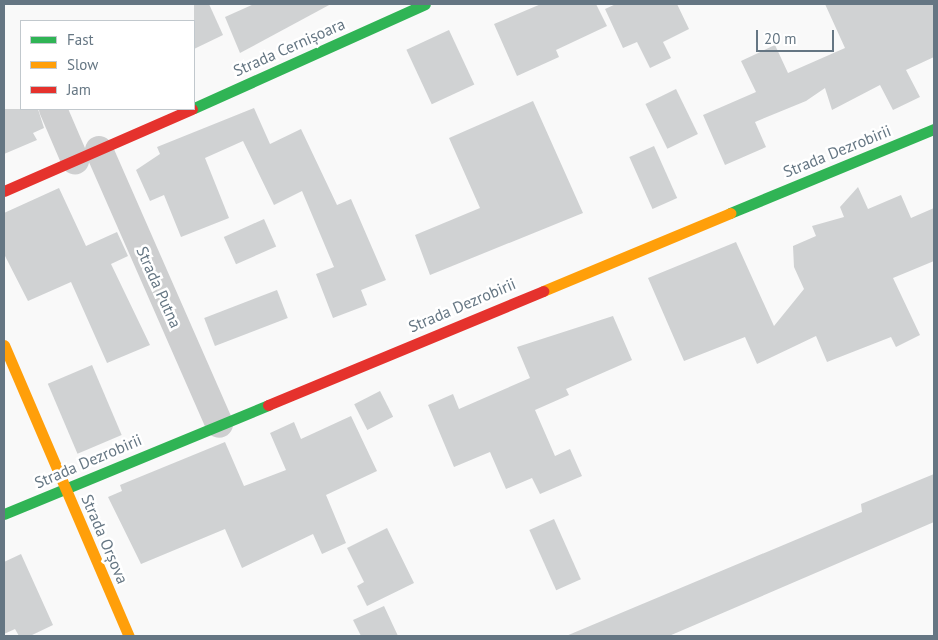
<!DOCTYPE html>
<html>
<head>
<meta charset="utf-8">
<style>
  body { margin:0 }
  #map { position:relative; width:938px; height:640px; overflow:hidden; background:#f9f9f9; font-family:"PT Sans",sans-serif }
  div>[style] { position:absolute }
  .building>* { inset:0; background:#d0d2d3; transform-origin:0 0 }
  .street>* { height:28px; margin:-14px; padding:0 14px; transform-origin:14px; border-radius:14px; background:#cecfd0 }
  .fast>* { height:11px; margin:-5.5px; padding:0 5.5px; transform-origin:5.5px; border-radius:5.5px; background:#30b455 }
  .slow>* { height:11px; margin:-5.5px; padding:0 5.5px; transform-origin:5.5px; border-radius:5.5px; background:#ff9f0a }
  .jam>* { height:11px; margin:-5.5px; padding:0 5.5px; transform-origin:5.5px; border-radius:5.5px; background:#e5322d }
  span { translate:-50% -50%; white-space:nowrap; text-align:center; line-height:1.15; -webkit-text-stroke:5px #fff; paint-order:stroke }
  .street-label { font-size:16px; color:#657683 }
  .frame { position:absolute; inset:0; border:5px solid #657683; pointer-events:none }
  .legend { position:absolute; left:20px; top:20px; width:175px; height:90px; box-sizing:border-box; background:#fff; border:1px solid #c1c8cd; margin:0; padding:6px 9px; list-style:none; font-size:15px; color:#657683 }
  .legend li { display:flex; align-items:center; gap:10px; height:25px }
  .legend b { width:25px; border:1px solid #c1c8cd }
  .scale { position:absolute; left:756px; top:30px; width:78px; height:22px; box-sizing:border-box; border:2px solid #657683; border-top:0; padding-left:6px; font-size:15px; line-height:18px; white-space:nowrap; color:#657683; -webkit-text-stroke:4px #fff; paint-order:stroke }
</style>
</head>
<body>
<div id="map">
  <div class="building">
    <i style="clip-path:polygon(194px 4px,209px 4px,223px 35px,194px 49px)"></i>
    <i style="clip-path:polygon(254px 4px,331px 4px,240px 53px,225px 17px)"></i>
    <i style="clip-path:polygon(541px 4px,596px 4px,607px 26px,556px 50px,559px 57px,517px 76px,494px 24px)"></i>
    <i style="clip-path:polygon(616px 4px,677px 4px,689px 29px,663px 42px,671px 58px,650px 68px,637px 42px,623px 48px,605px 9px)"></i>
    <i style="clip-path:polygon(825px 4px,934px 4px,934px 57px,906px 70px,920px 97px,893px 110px,880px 85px,832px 110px,825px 88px,806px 101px,755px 122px,766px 147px,725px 165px,703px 115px,756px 92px,741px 61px,775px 45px,788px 73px,845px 48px)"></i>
    <i style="left:449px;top:30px;width:60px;height:47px;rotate:65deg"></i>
    <i style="left:676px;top:89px;width:50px;height:34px;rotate:64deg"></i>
    <i style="clip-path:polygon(533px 101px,583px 213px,430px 275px,415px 235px,480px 208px,449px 138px)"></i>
    <i style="clip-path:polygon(254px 108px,270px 144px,301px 129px,337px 205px,351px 199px,386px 280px,361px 290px,367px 305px,333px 318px,316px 274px,334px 267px,302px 191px,274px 205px,243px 141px,205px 158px,229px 218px,181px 237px,164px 195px,150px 201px,136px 170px,160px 154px,157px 147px)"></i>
    <i style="clip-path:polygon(4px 109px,38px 109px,44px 128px,33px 133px,37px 140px,4px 154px)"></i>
    <i style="left:654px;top:146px;width:57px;height:27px;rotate:66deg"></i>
    <i style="clip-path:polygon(858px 187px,868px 209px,901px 195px,911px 218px,934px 208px,934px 261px,893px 278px,920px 335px,896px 347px,891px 337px,827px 362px,816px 336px,757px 364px,745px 337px,684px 361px,648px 278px,736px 242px,774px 326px,804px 289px,794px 267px,793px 246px,816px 236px,812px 226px,844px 217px,840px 207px)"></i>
    <i style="clip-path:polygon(59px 188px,86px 246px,117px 232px,128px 256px,111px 264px,150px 345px,107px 363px,71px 282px,28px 301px,4px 254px,4px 213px)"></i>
    <i style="left:264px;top:219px;width:30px;height:44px;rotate:66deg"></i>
    <i style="left:277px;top:290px;width:30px;height:78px;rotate:69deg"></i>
    <i style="clip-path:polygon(613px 316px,632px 360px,566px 389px,569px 395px,535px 410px,555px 456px,570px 449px,582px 476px,540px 494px,532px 478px,506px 489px,490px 452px,454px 467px,428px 405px,453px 394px,459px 409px,530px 378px,517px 347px)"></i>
    <i style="left:92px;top:365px;width:76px;height:48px;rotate:67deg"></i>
    <i style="left:380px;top:391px;width:29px;height:29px;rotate:63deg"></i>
    <i style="clip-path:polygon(351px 416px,377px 471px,326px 495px,346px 543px,322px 554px,313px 534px,242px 568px,225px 529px,141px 564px,108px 497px,122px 491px,120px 485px,225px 442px,244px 486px,286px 470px,270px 433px,294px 422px,301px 439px)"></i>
    <i style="clip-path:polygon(934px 474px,934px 522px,669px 636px,566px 636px,862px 512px,861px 504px)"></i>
    <i style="left:554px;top:519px;width:66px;height:27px;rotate:66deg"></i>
    <i style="clip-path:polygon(387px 528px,414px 583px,367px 606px,357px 586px,364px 582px,347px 548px)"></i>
    <i style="clip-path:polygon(21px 554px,53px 625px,30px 636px,19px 636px,15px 629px,4px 634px,4px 562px)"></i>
    <i style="clip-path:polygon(384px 606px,398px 636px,361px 636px,353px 620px)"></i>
  </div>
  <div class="street">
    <i style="left:53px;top:109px;width:56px;rotate:66.7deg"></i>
    <i style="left:99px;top:150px;width:299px;rotate:66.3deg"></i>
  </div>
  <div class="fast">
    <i style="left:194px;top:108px;width:253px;rotate:-24.2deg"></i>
    <i style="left:730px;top:213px;width:221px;rotate:-22.4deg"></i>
    <i style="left:4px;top:514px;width:286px;rotate:-22.4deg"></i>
  </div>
  <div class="slow">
    <i style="left:543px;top:291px;width:203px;rotate:-22.6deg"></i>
    <i style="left:4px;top:345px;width:317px;rotate:66.8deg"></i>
  </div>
  <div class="jam">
    <i style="left:4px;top:191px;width:205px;rotate:-23.6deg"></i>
    <i style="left:268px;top:405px;width:298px;rotate:-22.5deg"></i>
  </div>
  <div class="street-label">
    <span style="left:289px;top:47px;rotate:-24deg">Strada Cernișoara</span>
    <span style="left:837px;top:151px;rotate:-22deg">Strada Dezrobirii</span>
    <span style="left:159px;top:287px;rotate:66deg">Strada Putna</span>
    <span style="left:462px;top:305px;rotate:-23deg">Strada Dezrobirii</span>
    <span style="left:88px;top:461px;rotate:-23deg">Strada Dezrobirii</span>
    <span style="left:105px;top:539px;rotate:67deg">Strada Orșova</span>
  </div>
  <div class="frame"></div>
  <ul class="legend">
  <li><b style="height:6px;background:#30b455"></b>Fast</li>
  <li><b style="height:6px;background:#ff9f0a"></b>Slow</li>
  <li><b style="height:6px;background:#e5322d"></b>Jam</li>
  </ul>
  <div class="scale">20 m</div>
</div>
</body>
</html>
